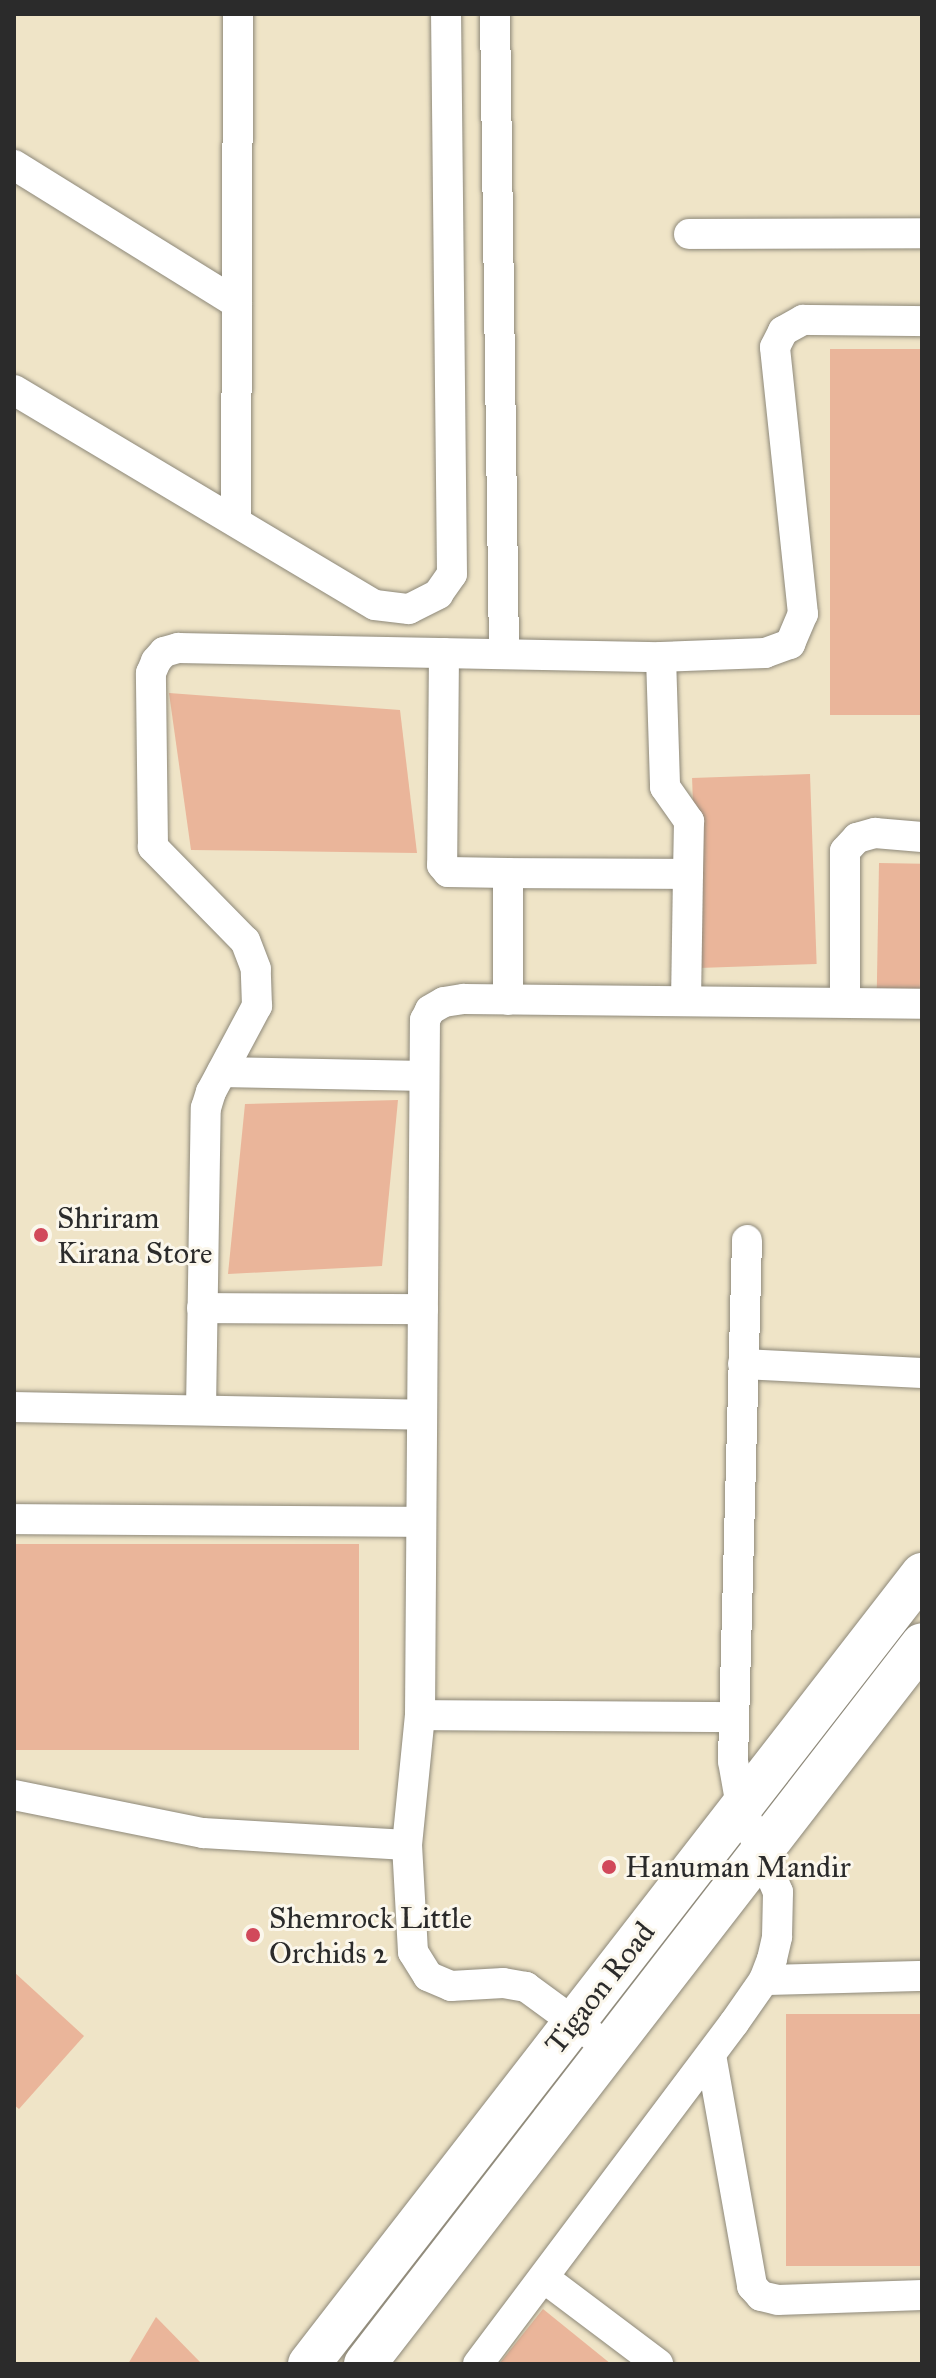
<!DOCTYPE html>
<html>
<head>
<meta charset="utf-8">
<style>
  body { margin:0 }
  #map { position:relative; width:936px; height:2378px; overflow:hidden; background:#efe4c7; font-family:"IM FELL Great Primer",serif }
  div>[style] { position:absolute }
  .building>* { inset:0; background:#eab59a; transform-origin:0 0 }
  .roads { filter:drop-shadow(0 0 2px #8d8879) drop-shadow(0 0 2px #8d8879) }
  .street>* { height:30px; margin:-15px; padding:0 15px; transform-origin:15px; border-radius:15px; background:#fff }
  .secondary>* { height:42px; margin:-21px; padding:0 21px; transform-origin:21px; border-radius:21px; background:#fff }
  .dots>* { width:22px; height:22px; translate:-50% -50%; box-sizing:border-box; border:4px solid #fbf7ec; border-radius:50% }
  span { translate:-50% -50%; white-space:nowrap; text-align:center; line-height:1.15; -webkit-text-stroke:6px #fbf7ec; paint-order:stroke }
  .poi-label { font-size:30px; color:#2b2b2b }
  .left { translate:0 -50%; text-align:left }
  .street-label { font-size:30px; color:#2b2b2b }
  .frame { position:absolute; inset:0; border:16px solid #2b2b2b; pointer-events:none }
</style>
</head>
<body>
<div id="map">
  <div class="building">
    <i style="left:922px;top:349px;width:366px;height:92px;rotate:90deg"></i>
    <i style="clip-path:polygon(169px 693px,400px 710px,417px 853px,191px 850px)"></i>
    <i style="left:810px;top:774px;width:190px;height:118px;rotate:88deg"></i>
    <i style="left:879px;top:863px;width:43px;height:128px;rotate:1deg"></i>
    <i style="clip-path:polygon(398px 1100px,382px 1266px,228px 1274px,245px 1104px)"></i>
    <i style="left:14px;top:1544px;width:345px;height:206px"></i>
    <i style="clip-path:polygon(14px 1972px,84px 2036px,19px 2109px,14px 2105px)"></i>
    <i style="left:922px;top:2014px;width:252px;height:136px;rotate:90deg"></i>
    <i style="clip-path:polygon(543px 2309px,611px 2364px,499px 2364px)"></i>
    <i style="clip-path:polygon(156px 2317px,202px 2364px,128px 2364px)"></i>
  </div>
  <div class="roads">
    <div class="street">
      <i style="left:495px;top:14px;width:640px;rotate:89.19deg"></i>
      <i style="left:14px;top:165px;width:262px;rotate:31.8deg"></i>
      <i style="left:689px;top:234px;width:233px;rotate:-0.2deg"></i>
      <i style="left:14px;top:390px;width:420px;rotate:30.8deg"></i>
      <i style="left:375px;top:605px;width:34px;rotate:7deg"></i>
      <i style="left:409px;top:609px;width:33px;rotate:-27deg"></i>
      <i style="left:438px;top:594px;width:24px;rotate:-55deg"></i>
      <i style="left:452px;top:574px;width:560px;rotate:-90.61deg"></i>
      <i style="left:236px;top:521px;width:507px;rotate:-89.77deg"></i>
      <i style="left:444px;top:653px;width:212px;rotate:90.5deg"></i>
      <i style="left:442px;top:865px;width:9px;rotate:49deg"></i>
      <i style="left:448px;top:872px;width:60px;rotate:1deg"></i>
      <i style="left:508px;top:873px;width:127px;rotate:90deg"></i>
      <i style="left:661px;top:657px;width:130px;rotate:88.2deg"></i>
      <i style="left:665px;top:787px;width:42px;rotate:54.8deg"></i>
      <i style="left:689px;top:821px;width:53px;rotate:91.1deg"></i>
      <i style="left:508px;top:873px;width:180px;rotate:0.3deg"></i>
      <i style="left:688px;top:874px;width:126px;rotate:90.9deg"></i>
      <i style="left:845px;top:1002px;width:151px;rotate:-90deg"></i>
      <i style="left:845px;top:851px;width:18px;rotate:-47deg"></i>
      <i style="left:857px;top:838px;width:19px;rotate:-16deg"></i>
      <i style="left:875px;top:833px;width:47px;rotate:4.9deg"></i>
      <i style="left:222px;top:1072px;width:202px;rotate:1.1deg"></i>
      <i style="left:202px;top:1308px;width:221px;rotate:0.3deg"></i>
      <i style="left:743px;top:1364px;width:179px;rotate:2.9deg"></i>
      <i style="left:14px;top:1407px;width:408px;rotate:1.1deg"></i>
      <i style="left:201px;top:1410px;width:302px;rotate:-89.1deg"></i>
      <i style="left:206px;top:1108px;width:17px;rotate:-73deg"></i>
      <i style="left:211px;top:1092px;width:98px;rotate:-61.9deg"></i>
      <i style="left:257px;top:1006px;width:37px;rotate:-92deg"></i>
      <i style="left:256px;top:969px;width:30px;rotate:-111deg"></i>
      <i style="left:245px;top:941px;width:132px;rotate:-134.4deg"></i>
      <i style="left:153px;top:847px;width:174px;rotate:-90.7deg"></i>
      <i style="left:151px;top:673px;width:13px;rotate:-67deg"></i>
      <i style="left:156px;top:661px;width:12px;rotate:-48deg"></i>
      <i style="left:164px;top:652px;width:15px;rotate:-16deg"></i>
      <i style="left:178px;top:648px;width:483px;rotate:1.1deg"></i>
      <i style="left:661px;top:657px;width:104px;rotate:-2.2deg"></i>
      <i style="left:765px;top:653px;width:27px;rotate:-20deg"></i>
      <i style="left:790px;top:644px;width:33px;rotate:-67deg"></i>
      <i style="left:803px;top:614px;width:268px;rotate:-96deg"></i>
      <i style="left:775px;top:347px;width:18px;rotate:-63deg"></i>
      <i style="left:783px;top:331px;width:23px;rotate:-29deg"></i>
      <i style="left:803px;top:320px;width:119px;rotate:0.5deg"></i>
      <i style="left:14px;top:1519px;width:407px;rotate:0.4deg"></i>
      <i style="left:420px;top:1715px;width:314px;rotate:0.4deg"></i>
      <i style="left:14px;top:1795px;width:193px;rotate:11.4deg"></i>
      <i style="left:203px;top:1833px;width:204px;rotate:3.4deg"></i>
      <i style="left:764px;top:1980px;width:158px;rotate:-1.5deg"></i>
      <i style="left:608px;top:2047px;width:102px;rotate:-143.8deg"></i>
      <i style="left:526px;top:1987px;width:23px;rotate:-170deg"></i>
      <i style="left:503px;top:1983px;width:52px;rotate:176.7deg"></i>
      <i style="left:451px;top:1986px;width:25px;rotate:-157deg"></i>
      <i style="left:428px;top:1976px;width:28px;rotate:-122deg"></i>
      <i style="left:413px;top:1952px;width:107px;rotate:-93.2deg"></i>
      <i style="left:407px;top:1845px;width:131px;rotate:-84.3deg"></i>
      <i style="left:420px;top:1715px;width:695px;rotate:-89.59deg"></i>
      <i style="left:425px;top:1020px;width:11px;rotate:-63deg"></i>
      <i style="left:430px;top:1010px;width:16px;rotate:-30deg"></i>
      <i style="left:444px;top:1002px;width:20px;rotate:-9deg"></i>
      <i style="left:464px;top:999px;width:458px;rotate:0.6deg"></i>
      <i style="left:711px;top:2055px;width:235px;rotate:79.9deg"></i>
      <i style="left:752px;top:2286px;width:13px;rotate:48deg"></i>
      <i style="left:761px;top:2296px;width:17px;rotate:13deg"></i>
      <i style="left:778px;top:2300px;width:144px;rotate:-2deg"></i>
      <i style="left:544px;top:2278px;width:143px;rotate:37deg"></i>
      <i style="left:478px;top:2364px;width:426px;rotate:-53.1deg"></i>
      <i style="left:734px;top:2023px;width:52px;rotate:-55.1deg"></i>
      <i style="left:764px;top:1980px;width:22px;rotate:-69deg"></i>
      <i style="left:772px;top:1959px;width:23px;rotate:-77deg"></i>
      <i style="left:777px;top:1937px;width:45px;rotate:-88.7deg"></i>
      <i style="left:778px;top:1892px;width:94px;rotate:-113.3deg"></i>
      <i style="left:741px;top:1806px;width:46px;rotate:-100.1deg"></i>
      <i style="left:733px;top:1761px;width:521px;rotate:-88.46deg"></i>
    </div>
    <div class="secondary">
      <i style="left:309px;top:2364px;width:1000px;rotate:-52.19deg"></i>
      <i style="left:365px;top:2364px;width:910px;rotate:-52.27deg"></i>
    </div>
  </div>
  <div class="dots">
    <i style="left:41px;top:1235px;background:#d1495b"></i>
    <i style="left:609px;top:1867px;background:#d1495b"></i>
    <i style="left:253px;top:1935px;background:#d1495b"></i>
  </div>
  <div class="poi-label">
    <span class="left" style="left:57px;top:1235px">Shriram<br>Kirana Store</span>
    <span class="left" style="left:625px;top:1867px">Hanuman Mandir</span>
    <span class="left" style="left:269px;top:1935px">Shemrock Little<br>Orchids 2</span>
  </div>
  <div class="street-label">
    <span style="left:600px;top:1988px;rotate:-52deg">Tigaon Road</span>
  </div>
  <div class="frame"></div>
</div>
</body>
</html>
